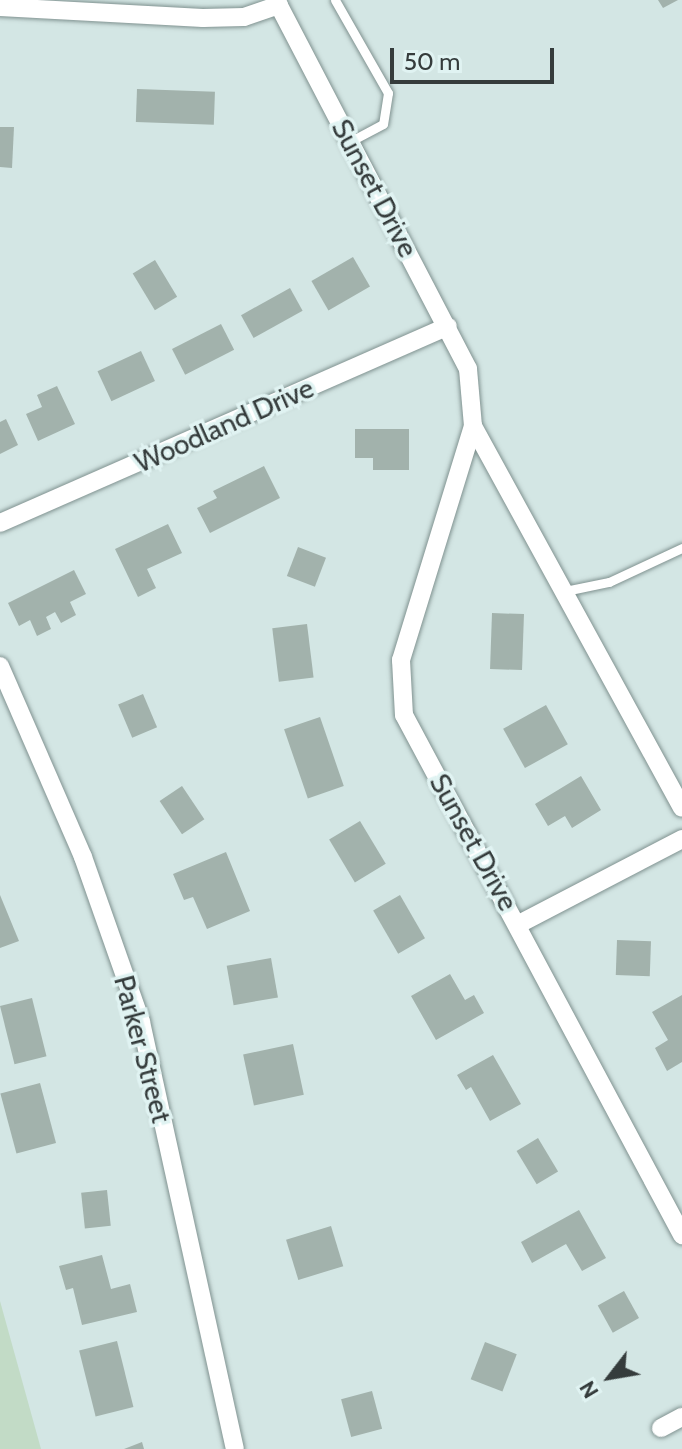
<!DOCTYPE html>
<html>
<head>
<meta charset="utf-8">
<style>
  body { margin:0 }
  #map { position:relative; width:682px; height:1449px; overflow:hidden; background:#d3e6e4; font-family:Cabin,sans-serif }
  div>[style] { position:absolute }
  .green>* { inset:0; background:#c2dbc6 }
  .building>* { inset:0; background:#a2b2ac; transform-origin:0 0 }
  .roads { filter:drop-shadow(0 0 2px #809290) drop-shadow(0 0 2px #809290) }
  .lane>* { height:9px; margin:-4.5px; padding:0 4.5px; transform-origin:4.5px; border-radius:4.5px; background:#fff }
  .street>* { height:18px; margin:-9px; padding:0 9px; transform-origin:9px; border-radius:9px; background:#fff }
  span { translate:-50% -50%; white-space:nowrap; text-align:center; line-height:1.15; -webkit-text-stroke:7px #e0f3f2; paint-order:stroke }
  .street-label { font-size:28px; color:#353c3c }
  .north { position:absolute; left:570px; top:1337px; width:80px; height:80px; -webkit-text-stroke:6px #e0f3f2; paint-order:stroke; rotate:239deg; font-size:22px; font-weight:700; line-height:32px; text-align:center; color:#353c3c }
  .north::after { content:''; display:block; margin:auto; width:28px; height:36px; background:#353c3c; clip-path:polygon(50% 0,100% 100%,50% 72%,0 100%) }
  .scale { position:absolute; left:390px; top:48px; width:164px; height:36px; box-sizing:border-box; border:4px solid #353c3c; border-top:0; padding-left:10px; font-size:24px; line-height:28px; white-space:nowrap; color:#353c3c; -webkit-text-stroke:6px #e0f3f2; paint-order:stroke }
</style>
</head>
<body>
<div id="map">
  <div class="green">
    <i style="clip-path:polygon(0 1301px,41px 1449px,0 1449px)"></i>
  </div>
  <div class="building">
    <i style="clip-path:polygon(658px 0,678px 0,663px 8px)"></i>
    <i style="left:137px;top:89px;width:78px;height:33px;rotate:2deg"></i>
    <i style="clip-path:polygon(0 127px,14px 127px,12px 168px,0 167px)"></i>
    <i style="left:353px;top:257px;width:34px;height:48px;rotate:60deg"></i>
    <i style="left:155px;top:260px;width:43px;height:26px;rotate:59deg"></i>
    <i style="left:290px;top:288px;width:26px;height:56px;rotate:61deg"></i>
    <i style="left:221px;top:324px;width:29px;height:55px;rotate:63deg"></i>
    <i style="left:141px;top:351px;width:33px;height:48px;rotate:65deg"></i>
    <i style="clip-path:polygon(57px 386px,75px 424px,38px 441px,26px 414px,42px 407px,37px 395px)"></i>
    <i style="clip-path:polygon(6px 419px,18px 445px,0 454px,0 422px)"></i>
    <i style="clip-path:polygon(355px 429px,409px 429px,409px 470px,373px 470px,373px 458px,355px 458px)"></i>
    <i style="clip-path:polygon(264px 466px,280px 498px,210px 533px,197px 508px,217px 498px,213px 491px)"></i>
    <i style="clip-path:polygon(168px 524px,182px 553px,147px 569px,156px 588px,138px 597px,115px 549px)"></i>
    <i style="left:298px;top:547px;width:30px;height:31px;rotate:21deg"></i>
    <i style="clip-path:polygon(74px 570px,86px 594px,70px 602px,76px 615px,61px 623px,55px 612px,46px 617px,51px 629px,37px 636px,30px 620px,19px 626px,8px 603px)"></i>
    <i style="left:492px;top:613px;width:32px;height:56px;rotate:2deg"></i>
    <i style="left:307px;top:624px;width:54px;height:35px;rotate:83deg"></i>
    <i style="left:143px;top:694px;width:36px;height:27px;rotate:67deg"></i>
    <i style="left:546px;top:705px;width:45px;height:49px;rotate:61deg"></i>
    <i style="left:320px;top:717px;width:73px;height:38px;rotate:71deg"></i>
    <i style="clip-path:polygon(581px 776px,601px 810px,572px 828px,565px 816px,548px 826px,535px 804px)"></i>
    <i style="left:182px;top:786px;width:40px;height:27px;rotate:56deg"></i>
    <i style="left:360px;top:821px;width:50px;height:36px;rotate:59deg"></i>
    <i style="clip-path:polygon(226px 852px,250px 911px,207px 929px,193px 897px,184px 900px,173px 874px)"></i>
    <i style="clip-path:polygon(0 895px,19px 941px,0 948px)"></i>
    <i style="left:400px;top:895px;width:50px;height:31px;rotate:60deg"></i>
    <i style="left:617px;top:940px;width:34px;height:35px;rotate:2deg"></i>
    <i style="left:271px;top:958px;width:40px;height:45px;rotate:80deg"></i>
    <i style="clip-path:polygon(450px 974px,465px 1000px,474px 995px,484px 1013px,436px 1040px,411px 996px)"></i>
    <i style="clip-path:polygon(682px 995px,682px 1062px,667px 1071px,655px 1048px,668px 1040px,652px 1012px)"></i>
    <i style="left:32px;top:998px;width:60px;height:33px;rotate:76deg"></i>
    <i style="left:293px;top:1044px;width:52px;height:51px;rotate:78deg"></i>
    <i style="clip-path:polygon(493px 1055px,521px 1104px,490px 1121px,471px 1087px,466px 1090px,457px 1075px)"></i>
    <i style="left:40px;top:1083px;width:62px;height:41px;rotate:75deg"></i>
    <i style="left:538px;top:1138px;width:39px;height:25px;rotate:59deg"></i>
    <i style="left:107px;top:1190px;width:36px;height:26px;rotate:84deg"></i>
    <i style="clip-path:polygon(579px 1210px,606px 1258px,582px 1271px,566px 1244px,532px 1263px,521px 1242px)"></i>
    <i style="left:331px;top:1226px;width:42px;height:47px;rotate:73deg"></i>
    <i style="clip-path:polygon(102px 1255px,111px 1289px,130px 1284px,137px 1312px,82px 1325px,73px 1288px,66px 1290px,59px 1266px)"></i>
    <i style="left:624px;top:1291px;width:31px;height:30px;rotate:61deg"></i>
    <i style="left:117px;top:1341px;width:68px;height:39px;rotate:76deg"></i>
    <i style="left:485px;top:1342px;width:34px;height:40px;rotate:21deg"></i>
    <i style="left:372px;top:1391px;width:39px;height:32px;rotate:75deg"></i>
    <i style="clip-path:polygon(142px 1442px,144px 1449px,124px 1449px)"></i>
  </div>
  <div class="roads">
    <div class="lane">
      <i style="left:335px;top:0;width:107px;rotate:60.3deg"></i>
      <i style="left:388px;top:93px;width:31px;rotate:99deg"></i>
      <i style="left:383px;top:124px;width:36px;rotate:152deg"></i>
      <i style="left:565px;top:591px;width:45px;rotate:-11.6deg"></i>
      <i style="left:609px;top:582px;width:81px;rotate:-25deg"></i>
    </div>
    <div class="street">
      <i style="left:276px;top:0;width:416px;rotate:62.5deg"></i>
      <i style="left:468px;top:369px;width:57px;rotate:85deg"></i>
      <i style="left:473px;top:426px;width:435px;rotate:61.3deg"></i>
      <i style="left:0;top:7px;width:203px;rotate:3.1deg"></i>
      <i style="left:203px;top:18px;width:41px;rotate:-1.4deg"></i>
      <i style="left:244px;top:17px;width:37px;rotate:-19deg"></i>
      <i style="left:473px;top:426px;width:245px;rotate:107.1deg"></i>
      <i style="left:401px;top:660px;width:55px;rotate:86.9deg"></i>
      <i style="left:404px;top:715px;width:590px;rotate:61.87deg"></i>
      <i style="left:0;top:523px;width:489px;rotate:-23.7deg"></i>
      <i style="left:0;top:666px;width:208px;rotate:66.5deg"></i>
      <i style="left:83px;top:857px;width:175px;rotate:70.6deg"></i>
      <i style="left:141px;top:1022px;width:437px;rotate:77.6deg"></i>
      <i style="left:519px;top:924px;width:184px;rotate:-27.5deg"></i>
      <i style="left:661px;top:1428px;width:24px;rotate:-28deg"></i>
    </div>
  </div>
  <div class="street-label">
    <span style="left:375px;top:188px;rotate:62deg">Sunset Drive</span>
    <span style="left:224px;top:425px;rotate:-24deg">Woodland Drive</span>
    <span style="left:474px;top:842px;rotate:61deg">Sunset Drive</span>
    <span style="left:143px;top:1049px;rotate:75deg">Parker Street</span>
  </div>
  <div class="north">N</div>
  <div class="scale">50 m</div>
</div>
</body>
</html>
